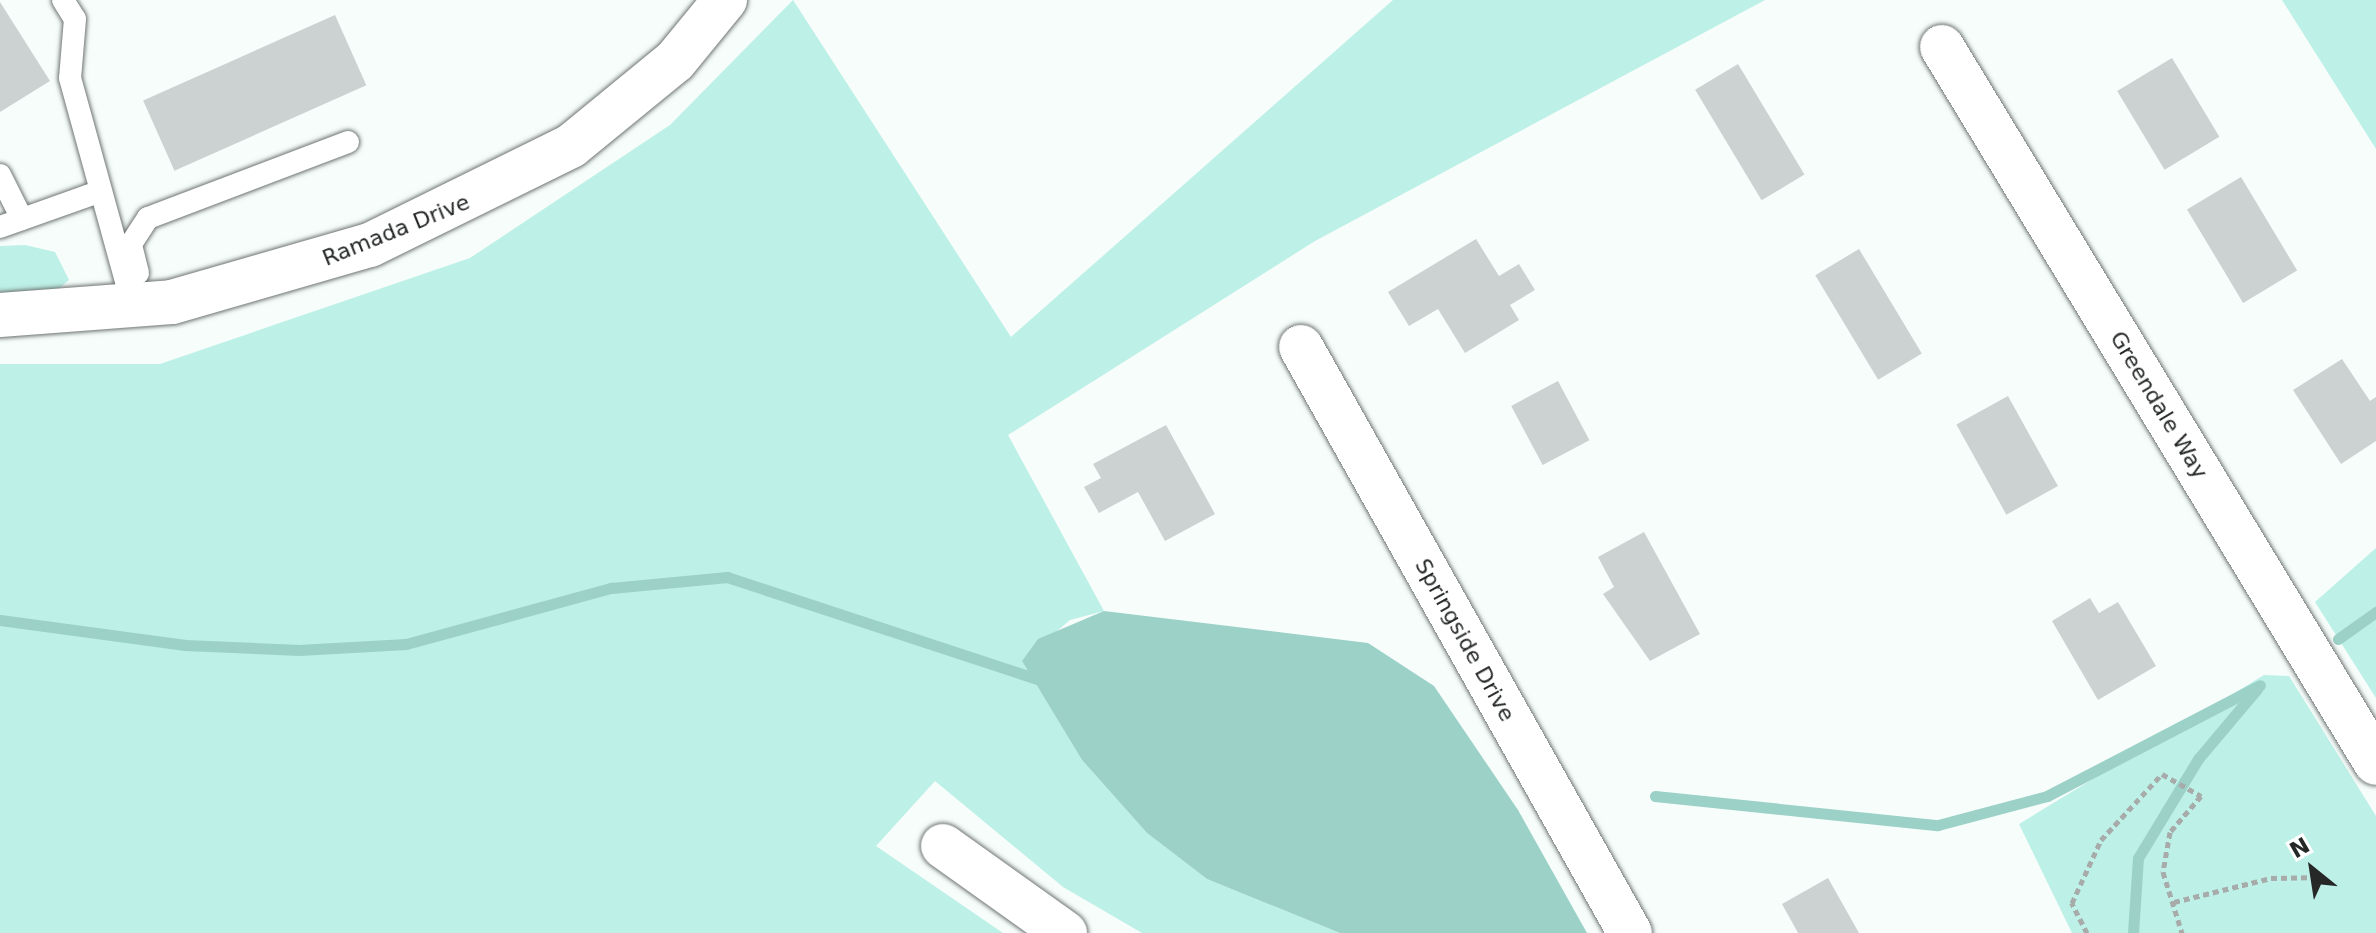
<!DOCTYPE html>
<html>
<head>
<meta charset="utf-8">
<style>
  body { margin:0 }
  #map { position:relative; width:2376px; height:933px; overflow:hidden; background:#f6fdfb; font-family:"DejaVu Sans",sans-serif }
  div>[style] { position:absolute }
  .green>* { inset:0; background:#bdf0e6 }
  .water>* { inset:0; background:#9bd1c7 }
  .stream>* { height:11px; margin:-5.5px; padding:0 5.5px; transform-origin:5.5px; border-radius:5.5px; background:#9bd1c7 }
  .building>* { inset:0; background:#ccd2d1; transform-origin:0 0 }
  .path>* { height:5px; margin-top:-2.5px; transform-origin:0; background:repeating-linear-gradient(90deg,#a7acab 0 6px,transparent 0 10px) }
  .roads { filter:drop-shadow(0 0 2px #6f7574) drop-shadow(0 0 2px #6f7574) }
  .service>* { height:22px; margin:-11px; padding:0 11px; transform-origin:11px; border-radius:11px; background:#fff }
  .minor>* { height:44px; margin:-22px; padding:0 22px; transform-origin:22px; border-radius:22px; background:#fff }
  span { translate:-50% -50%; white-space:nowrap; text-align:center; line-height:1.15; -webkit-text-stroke:7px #fff; paint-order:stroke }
  .street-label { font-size:22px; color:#262828 }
  .north { position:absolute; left:2272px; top:829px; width:80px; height:80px; -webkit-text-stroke:6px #fff; paint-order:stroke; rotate:330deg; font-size:22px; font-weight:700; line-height:32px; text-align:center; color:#262828 }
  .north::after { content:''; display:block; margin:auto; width:28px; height:36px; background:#262828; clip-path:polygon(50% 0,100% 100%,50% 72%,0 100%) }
</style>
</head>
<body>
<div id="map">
  <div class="green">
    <i style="clip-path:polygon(793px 0,1011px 337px,1393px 0,1765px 0,1315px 241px,1008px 435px,1104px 611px,1070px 620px,1022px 661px,1082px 760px,1147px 833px,1207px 879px,1340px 933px,1142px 933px,1063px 887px,935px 781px,876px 846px,1003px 933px,0 933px,0 364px,160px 364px,470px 258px,670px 125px)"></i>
    <i style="clip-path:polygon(2282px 0,2376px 0,2376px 149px)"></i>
    <i style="clip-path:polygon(25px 245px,55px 252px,69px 280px,46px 300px,0 302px,0 246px)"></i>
    <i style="clip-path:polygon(2376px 548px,2376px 698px,2315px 602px)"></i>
    <i style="clip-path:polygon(2264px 675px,2289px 676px,2376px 816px,2376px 933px,2072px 933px,2019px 824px)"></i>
  </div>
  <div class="water">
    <i style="clip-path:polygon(1104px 611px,1368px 643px,1434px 686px,1518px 810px,1587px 933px,1340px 933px,1207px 879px,1147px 833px,1082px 760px,1022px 661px,1038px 639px)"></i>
  </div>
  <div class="stream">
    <i style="left:0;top:620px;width:187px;rotate:7.7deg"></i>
    <i style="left:185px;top:645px;width:114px;rotate:2.5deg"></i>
    <i style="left:299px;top:650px;width:107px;rotate:-3.2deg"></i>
    <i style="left:406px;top:644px;width:213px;rotate:-15.3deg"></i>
    <i style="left:611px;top:588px;width:117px;rotate:-5.4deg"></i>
    <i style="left:727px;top:577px;width:333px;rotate:18.2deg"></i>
    <i style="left:2338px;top:639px;width:47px;rotate:-35.4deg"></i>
    <i style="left:1655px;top:796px;width:284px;rotate:5.9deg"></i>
    <i style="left:1938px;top:825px;width:113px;rotate:-14.9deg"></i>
    <i style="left:2047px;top:796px;width:240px;rotate:-27.5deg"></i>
    <i style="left:2133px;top:933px;width:75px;rotate:-86.2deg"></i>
    <i style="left:2138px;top:858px;width:116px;rotate:-58.8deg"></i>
    <i style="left:2198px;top:759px;width:92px;rotate:-49.9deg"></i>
  </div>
  <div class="building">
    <i style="clip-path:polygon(0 2px,50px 81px,0 112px)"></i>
    <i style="left:335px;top:15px;width:77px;height:210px;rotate:66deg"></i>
    <i style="left:2172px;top:58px;width:92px;height:64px;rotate:59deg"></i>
    <i style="left:1738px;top:64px;width:129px;height:50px;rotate:59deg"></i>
    <i style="left:2241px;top:177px;width:109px;height:63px;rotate:59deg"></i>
    <i style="clip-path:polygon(1476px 239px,1499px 276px,1519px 264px,1535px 290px,1510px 305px,1519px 320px,1465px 353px,1438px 309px,1409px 326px,1388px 292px)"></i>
    <i style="left:1859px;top:249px;width:122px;height:51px;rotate:59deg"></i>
    <i style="clip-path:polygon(2342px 359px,2370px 401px,2376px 397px,2376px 441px,2341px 464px,2293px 390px)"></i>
    <i style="left:1558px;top:381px;width:67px;height:53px;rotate:62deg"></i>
    <i style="left:2008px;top:396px;width:103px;height:59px;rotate:61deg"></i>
    <i style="clip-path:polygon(1166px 425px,1215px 514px,1165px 541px,1138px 492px,1099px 513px,1084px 487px,1101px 478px,1093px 464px)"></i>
    <i style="clip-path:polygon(1644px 532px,1700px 634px,1650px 661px,1603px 594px,1614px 587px,1598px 557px)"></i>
    <i style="clip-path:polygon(2090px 598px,2099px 613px,2118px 602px,2156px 666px,2098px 700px,2052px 621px)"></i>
    <i style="clip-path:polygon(1828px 878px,1859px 933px,1798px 933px,1782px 904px)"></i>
  </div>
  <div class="path">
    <i style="left:2174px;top:902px;width:100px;rotate:-13.9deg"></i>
    <i style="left:2271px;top:878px;width:49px;rotate:-1.2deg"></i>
    <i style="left:2087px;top:933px;width:34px;rotate:-117deg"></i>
    <i style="left:2072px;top:903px;width:69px;rotate:-65.3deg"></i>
    <i style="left:2101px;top:840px;width:90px;rotate:-47.3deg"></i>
    <i style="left:2162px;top:774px;width:45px;rotate:29.4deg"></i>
    <i style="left:2201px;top:796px;width:48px;rotate:130.7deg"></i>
    <i style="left:2170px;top:832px;width:41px;rotate:99.9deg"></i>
    <i style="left:2163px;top:872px;width:64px;rotate:72.7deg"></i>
  </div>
  <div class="roads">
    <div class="service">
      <i style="left:63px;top:0;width:22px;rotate:58deg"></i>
      <i style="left:75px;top:19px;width:59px;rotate:94.8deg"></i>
      <i style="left:70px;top:78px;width:238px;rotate:74.6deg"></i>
      <i style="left:0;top:175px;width:49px;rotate:63.4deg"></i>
      <i style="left:0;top:227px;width:107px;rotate:-19.6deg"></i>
      <i style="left:138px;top:273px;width:30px;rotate:-104deg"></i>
      <i style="left:131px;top:244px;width:31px;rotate:-57deg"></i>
      <i style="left:148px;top:218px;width:214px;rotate:-20.8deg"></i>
    </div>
    <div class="minor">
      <i style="left:1942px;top:47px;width:837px;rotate:58.78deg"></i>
      <i style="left:0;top:315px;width:172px;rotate:-4.3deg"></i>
      <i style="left:172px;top:302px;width:206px;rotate:-16.1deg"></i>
      <i style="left:370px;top:245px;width:224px;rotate:-26.2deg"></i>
      <i style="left:571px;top:146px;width:134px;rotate:-39.3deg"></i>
      <i style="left:675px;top:61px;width:79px;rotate:-50.7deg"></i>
      <i style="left:1301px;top:347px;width:672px;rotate:60.69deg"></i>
      <i style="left:943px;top:846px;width:150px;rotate:35.5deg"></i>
    </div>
  </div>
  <div class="street-label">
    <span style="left:396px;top:230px;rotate:-22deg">Ramada Drive</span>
    <span style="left:2159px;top:405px;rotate:59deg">Greendale Way</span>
    <span style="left:1465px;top:640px;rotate:61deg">Springside Drive</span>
  </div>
  <div class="north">N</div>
</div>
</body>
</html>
